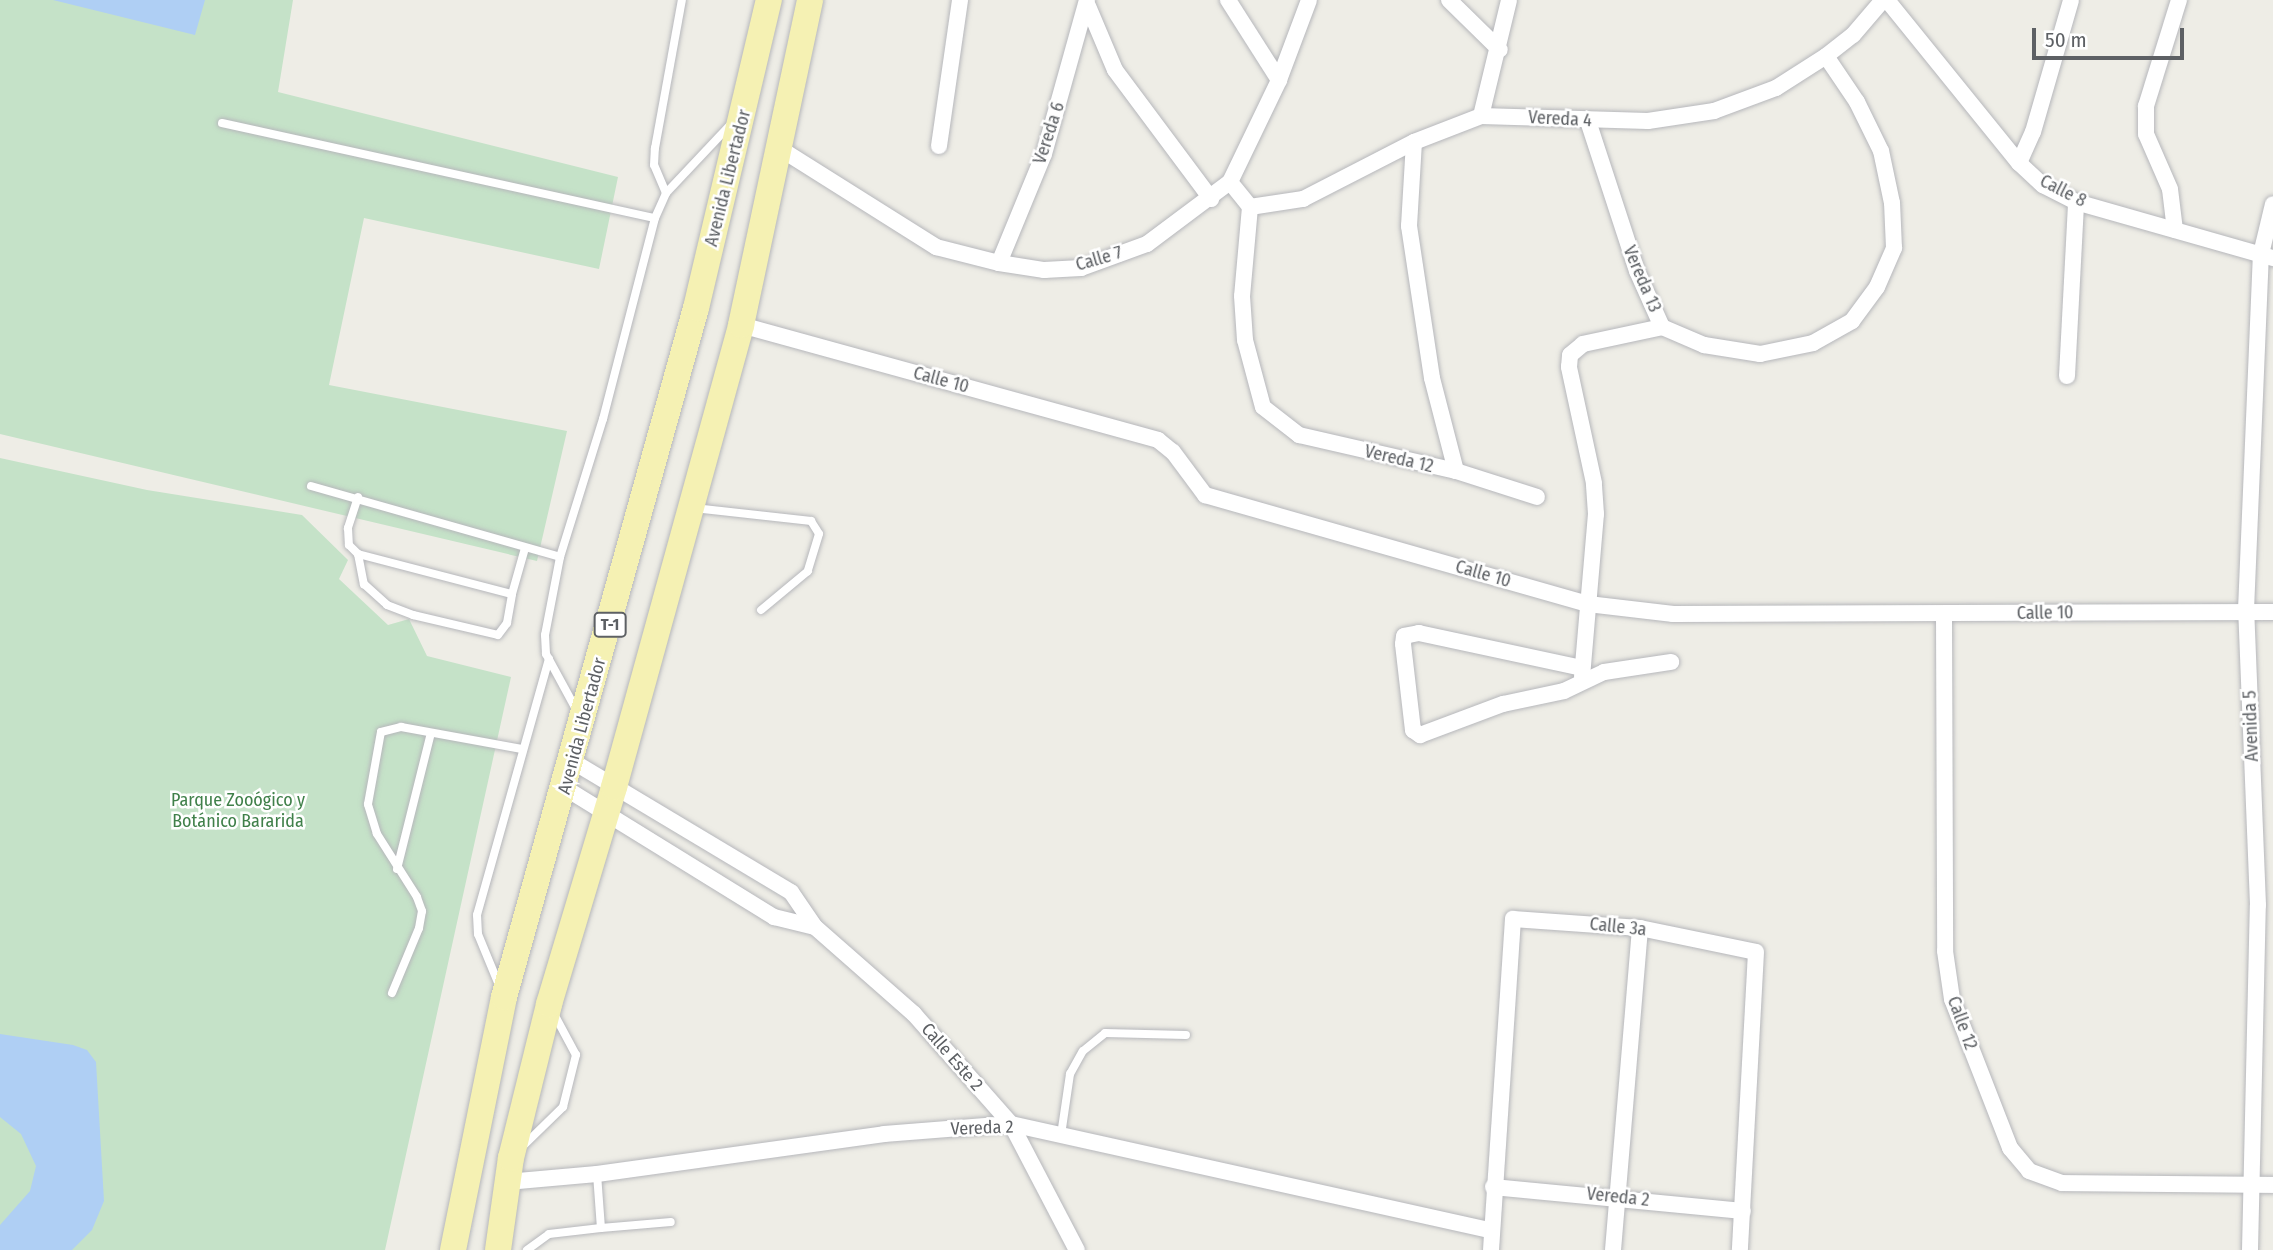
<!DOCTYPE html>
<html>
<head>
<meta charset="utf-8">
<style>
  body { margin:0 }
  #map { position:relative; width:2273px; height:1250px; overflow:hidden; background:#eeede6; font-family:"Fira Sans Condensed",sans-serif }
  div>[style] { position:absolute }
  .green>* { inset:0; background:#c5e2c8 }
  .water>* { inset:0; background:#afcff4 }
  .roads { filter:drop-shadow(0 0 2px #b6b7bb) drop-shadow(0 0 2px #b6b7bb) }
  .lane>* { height:8px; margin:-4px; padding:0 4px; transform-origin:4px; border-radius:4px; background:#fff }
  .street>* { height:16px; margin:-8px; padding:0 8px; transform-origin:8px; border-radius:8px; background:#fff }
  .primary>* { height:26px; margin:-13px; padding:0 13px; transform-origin:13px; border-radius:13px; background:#f5f1b3 }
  span { translate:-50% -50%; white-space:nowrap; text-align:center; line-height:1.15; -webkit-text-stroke:5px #fff; paint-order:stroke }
  .shield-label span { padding:2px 5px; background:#fff; border:2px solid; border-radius:5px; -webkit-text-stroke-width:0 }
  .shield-label { font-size:16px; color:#5d6064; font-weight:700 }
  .street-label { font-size:18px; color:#5d6064 }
  .park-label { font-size:18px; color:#40804a }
  .scale { position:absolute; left:2032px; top:28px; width:152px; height:32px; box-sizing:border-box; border:4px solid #5d6064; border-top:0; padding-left:9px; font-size:21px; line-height:24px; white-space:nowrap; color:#5d6064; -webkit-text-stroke:5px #fff; paint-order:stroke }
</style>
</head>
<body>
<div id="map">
  <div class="green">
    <i style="clip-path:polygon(0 0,293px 0,278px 92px,618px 177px,599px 269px,364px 218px,329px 385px,567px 431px,537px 561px,0 434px)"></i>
    <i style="clip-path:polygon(0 458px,147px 490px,302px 515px,348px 560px,339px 579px,388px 625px,409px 619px,427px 656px,511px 677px,385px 1250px,0 1250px)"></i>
  </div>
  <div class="water">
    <i style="clip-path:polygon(53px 0,205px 0,195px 35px)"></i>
    <i style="clip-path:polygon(0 1034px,73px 1045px,87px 1050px,96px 1062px,104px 1201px,92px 1230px,72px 1250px,0 1250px,0 1225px,30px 1191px,36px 1166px,21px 1134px,0 1117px)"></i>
  </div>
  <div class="roads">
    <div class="lane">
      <i style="left:222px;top:123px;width:443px;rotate:12.4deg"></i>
      <i style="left:666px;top:193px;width:30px;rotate:-113deg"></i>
      <i style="left:654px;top:165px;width:17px;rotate:-87deg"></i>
      <i style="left:655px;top:148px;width:150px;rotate:-79.7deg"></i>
      <i style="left:311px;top:486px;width:259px;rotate:15.9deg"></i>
      <i style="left:358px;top:497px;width:33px;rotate:108deg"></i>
      <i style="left:348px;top:528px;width:17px;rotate:87deg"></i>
      <i style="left:349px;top:545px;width:13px;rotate:45deg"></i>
      <i style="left:358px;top:554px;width:159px;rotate:14.6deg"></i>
      <i style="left:512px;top:594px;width:48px;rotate:-74.2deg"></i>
      <i style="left:694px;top:508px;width:118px;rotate:6.3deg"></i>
      <i style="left:811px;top:521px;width:15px;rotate:58deg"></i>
      <i style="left:819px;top:534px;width:39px;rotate:107deg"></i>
      <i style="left:808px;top:571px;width:61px;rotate:140.3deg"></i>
      <i style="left:358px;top:554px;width:31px;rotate:79deg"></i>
      <i style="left:364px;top:584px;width:31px;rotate:42deg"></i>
      <i style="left:387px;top:605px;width:28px;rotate:21deg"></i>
      <i style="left:413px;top:615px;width:87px;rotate:13.2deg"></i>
      <i style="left:498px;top:635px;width:15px;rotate:-53deg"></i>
      <i style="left:507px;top:623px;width:29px;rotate:-80deg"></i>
      <i style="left:577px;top:711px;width:65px;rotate:-118.5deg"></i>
      <i style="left:546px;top:654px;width:19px;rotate:-93deg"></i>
      <i style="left:545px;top:635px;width:79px;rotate:-79.1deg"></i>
      <i style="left:560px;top:557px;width:145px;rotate:-72.7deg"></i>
      <i style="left:603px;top:419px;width:208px;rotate:-75.5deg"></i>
      <i style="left:655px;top:218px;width:27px;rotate:-66deg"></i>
      <i style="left:666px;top:193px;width:95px;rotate:-46.7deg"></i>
      <i style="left:397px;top:869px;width:140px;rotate:-76deg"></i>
      <i style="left:499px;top:985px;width:55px;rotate:-112.4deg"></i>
      <i style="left:478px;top:934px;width:19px;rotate:-93deg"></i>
      <i style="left:477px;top:915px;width:266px;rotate:-74.3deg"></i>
      <i style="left:392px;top:993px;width:70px;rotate:-67.4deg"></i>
      <i style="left:419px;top:928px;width:17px;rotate:-80deg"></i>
      <i style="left:422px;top:911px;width:15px;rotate:-110deg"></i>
      <i style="left:417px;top:897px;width:75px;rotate:-122.4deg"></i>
      <i style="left:377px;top:834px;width:31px;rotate:-107deg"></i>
      <i style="left:368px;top:804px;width:73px;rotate:-79.8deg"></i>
      <i style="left:381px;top:732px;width:21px;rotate:-14deg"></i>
      <i style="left:401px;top:727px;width:123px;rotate:10.3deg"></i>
      <i style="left:1061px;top:1135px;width:62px;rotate:-81.6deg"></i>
      <i style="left:1070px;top:1074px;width:26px;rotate:-61deg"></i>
      <i style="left:1083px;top:1051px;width:28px;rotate:-39deg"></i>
      <i style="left:1105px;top:1033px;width:81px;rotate:1.4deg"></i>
      <i style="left:523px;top:1146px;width:56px;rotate:-44.3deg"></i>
      <i style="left:563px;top:1107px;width:54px;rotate:-76deg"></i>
      <i style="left:576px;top:1055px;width:49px;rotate:-118.1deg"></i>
      <i style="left:597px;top:1174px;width:54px;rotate:85.8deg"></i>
      <i style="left:601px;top:1228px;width:70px;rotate:-4.9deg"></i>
      <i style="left:527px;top:1250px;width:27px;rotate:-36deg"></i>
      <i style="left:549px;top:1234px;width:52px;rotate:-6.6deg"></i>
    </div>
    <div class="street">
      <i style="left:1228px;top:0;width:95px;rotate:57.5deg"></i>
      <i style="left:1449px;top:0;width:71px;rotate:44.4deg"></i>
      <i style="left:1887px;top:0;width:210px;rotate:51deg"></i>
      <i style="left:2019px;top:163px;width:33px;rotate:43deg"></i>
      <i style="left:2043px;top:185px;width:37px;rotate:27deg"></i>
      <i style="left:2076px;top:202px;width:205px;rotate:15.9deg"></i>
      <i style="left:1088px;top:6px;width:69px;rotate:67.1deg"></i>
      <i style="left:1115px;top:70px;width:161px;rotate:53.3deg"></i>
      <i style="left:1481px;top:116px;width:119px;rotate:-76.4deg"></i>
      <i style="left:1588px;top:121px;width:158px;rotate:71.9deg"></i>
      <i style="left:1637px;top:271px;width:61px;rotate:65.9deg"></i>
      <i style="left:1662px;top:327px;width:46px;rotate:23.2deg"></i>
      <i style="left:1704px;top:345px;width:57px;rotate:9.1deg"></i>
      <i style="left:1760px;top:354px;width:54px;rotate:-11.7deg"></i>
      <i style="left:1813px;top:343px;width:45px;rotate:-29.4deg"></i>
      <i style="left:1852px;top:321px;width:42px;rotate:-53.7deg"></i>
      <i style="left:1877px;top:287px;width:43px;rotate:-66.4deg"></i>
      <i style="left:1894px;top:248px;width:45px;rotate:-92.5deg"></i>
      <i style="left:1892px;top:203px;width:53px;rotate:-101.9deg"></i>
      <i style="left:1881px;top:151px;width:55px;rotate:-116.1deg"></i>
      <i style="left:1857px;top:102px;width:55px;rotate:-124deg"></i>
      <i style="left:939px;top:146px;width:148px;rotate:-81.8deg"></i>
      <i style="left:779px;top:148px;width:186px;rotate:32.2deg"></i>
      <i style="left:936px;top:247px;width:65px;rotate:14.3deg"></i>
      <i style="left:999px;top:263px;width:46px;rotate:8.8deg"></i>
      <i style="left:1044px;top:270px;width:37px;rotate:-3deg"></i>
      <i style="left:1081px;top:268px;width:70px;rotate:-20deg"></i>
      <i style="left:1147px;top:244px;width:104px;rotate:-36.8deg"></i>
      <i style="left:1230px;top:182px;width:113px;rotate:-64.3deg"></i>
      <i style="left:1279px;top:80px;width:85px;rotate:-69.4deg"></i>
      <i style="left:2019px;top:163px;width:34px;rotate:-66deg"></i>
      <i style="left:2033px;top:132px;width:137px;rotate:-73.9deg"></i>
      <i style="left:1230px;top:182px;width:32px;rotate:51deg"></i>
      <i style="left:1250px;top:207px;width:54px;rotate:-8.6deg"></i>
      <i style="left:1303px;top:199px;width:125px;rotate:-27.2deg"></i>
      <i style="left:1414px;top:142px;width:72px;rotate:-21.2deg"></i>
      <i style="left:1481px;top:116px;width:167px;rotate:1.7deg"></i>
      <i style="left:1648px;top:121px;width:67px;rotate:-8.6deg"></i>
      <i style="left:1714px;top:111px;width:66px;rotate:-20.4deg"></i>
      <i style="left:1776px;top:88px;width:59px;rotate:-32.6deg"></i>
      <i style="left:1826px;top:56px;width:34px;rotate:-38deg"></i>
      <i style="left:1853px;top:35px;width:46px;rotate:-49.4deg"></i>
      <i style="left:1250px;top:207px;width:89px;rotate:95.1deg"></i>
      <i style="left:1242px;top:296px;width:44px;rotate:86.1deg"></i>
      <i style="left:1245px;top:340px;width:69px;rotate:75deg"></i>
      <i style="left:1263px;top:407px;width:46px;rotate:37.9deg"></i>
      <i style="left:1299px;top:435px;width:161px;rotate:12.9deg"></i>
      <i style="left:1456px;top:471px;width:96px;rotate:-104.5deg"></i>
      <i style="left:1432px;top:378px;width:154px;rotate:-98.6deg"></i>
      <i style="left:1409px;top:226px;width:84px;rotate:-86.6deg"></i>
      <i style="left:2175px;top:230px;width:41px;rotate:-97deg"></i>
      <i style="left:2170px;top:189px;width:60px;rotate:-113.6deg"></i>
      <i style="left:2146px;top:134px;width:28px;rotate:-90deg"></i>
      <i style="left:2146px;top:106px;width:111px;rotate:-72.7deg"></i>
      <i style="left:999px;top:263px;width:118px;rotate:-67.6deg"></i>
      <i style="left:1044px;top:154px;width:160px;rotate:-74.4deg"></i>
      <i style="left:741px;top:325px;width:433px;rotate:15.4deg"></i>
      <i style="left:1158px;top:440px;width:19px;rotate:39deg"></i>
      <i style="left:1173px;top:452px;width:54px;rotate:53.3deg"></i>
      <i style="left:1205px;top:495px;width:398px;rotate:15.9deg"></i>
      <i style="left:1588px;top:604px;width:86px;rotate:6.7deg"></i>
      <i style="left:1673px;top:614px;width:600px;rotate:-0.19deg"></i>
      <i style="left:2067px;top:376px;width:174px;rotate:-87deg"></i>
      <i style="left:1456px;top:471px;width:85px;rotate:17.8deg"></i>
      <i style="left:1944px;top:615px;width:336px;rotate:89.8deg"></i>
      <i style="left:1945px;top:951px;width:49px;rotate:81.7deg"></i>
      <i style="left:1952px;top:999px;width:160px;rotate:68.7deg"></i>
      <i style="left:2010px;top:1148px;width:30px;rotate:50deg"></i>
      <i style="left:2029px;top:1171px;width:35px;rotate:20deg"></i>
      <i style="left:2062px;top:1183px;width:211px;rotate:0.5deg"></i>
      <i style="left:1582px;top:668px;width:167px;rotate:-167.9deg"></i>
      <i style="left:1419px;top:633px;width:15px;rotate:169deg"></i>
      <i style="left:1404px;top:636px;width:8px;rotate:97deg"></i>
      <i style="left:1403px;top:644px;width:87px;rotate:83.4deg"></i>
      <i style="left:1413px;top:730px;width:9px;rotate:36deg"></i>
      <i style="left:1420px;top:735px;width:89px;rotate:-20.5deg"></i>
      <i style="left:1503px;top:704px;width:62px;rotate:-12deg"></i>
      <i style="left:1564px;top:691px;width:44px;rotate:-25.4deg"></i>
      <i style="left:1604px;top:672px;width:68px;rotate:-8.5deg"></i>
      <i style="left:1582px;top:677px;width:164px;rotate:-85.1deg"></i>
      <i style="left:1596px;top:514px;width:31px;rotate:-94deg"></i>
      <i style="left:1594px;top:483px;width:119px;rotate:-102.2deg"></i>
      <i style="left:1569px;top:367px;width:12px;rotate:-85deg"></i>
      <i style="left:1570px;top:355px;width:17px;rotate:-40deg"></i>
      <i style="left:1583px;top:344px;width:81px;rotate:-12.1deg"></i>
      <i style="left:572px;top:761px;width:255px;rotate:30.9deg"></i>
      <i style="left:791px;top:892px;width:42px;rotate:55.6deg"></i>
      <i style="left:815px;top:927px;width:132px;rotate:41.3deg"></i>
      <i style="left:914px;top:1014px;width:147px;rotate:48.6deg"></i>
      <i style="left:1011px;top:1124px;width:142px;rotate:62.4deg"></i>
      <i style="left:565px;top:788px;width:246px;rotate:31.7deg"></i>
      <i style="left:774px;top:917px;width:42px;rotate:13.7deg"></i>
      <i style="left:507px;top:1182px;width:90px;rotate:-5.1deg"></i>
      <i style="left:597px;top:1174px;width:290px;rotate:-7.9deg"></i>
      <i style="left:884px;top:1134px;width:127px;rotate:-4.5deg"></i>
      <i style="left:1011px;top:1124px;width:492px;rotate:12.5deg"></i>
      <i style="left:1493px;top:1187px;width:251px;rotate:5.5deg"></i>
      <i style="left:1491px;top:1250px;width:332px;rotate:-86.2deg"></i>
      <i style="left:1513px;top:919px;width:127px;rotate:4.1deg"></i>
      <i style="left:1640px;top:928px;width:118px;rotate:11.7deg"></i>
      <i style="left:1756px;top:952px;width:298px;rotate:93.1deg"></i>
      <i style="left:1613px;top:1250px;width:323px;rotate:-85.2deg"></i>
      <i style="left:2250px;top:1250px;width:345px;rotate:-88.7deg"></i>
      <i style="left:2258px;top:905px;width:295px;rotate:-92.3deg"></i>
      <i style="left:2246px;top:610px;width:356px;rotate:-87.6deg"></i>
      <i style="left:2261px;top:254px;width:51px;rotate:-76.5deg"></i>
    </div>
    <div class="primary">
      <i style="left:453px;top:1250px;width:258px;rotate:-78.6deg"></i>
      <i style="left:504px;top:997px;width:715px;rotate:-74.43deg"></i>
      <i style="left:696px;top:308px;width:317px;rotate:-76.7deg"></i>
      <i style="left:498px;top:1250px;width:93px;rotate:-82deg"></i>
      <i style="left:511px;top:1158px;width:159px;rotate:-76.1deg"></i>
      <i style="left:549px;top:1004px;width:227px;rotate:-73.3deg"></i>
      <i style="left:614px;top:787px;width:479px;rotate:-74.6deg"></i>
      <i style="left:741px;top:325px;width:332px;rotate:-78deg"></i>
    </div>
  </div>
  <div class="shield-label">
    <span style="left:610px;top:625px">T-1</span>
  </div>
  <div class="street-label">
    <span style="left:1560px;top:119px;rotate:3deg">Vereda 4</span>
    <span style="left:1049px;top:133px;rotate:-72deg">Vereda 6</span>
    <span style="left:728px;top:178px;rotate:-76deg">Avenida Libertador</span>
    <span style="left:2063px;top:191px;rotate:27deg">Calle 8</span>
    <span style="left:1099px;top:259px;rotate:-16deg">Calle 7</span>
    <span style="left:1642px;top:279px;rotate:67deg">Vereda 13</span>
    <span style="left:941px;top:380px;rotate:15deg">Calle 10</span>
    <span style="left:1399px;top:459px;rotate:13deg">Vereda 12</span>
    <span style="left:1483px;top:574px;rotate:16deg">Calle 10</span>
    <span style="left:2045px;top:613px;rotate:-1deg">Calle 10</span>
    <span style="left:582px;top:726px;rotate:-75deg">Avenida Libertador</span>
    <span style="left:2251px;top:726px;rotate:-92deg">Avenida 5</span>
    <span style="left:1618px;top:927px;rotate:6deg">Calle 3a</span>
    <span style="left:1962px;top:1023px;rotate:70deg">Calle 12</span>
    <span style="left:952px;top:1057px;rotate:49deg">Calle Este 2</span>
    <span style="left:982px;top:1128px;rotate:-2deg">Vereda 2</span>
    <span style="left:1618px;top:1197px;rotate:6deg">Vereda 2</span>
  </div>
  <div class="park-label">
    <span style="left:238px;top:811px">Parque Zooógico y<br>Botánico Bararida</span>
  </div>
  <div class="scale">50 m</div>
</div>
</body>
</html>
